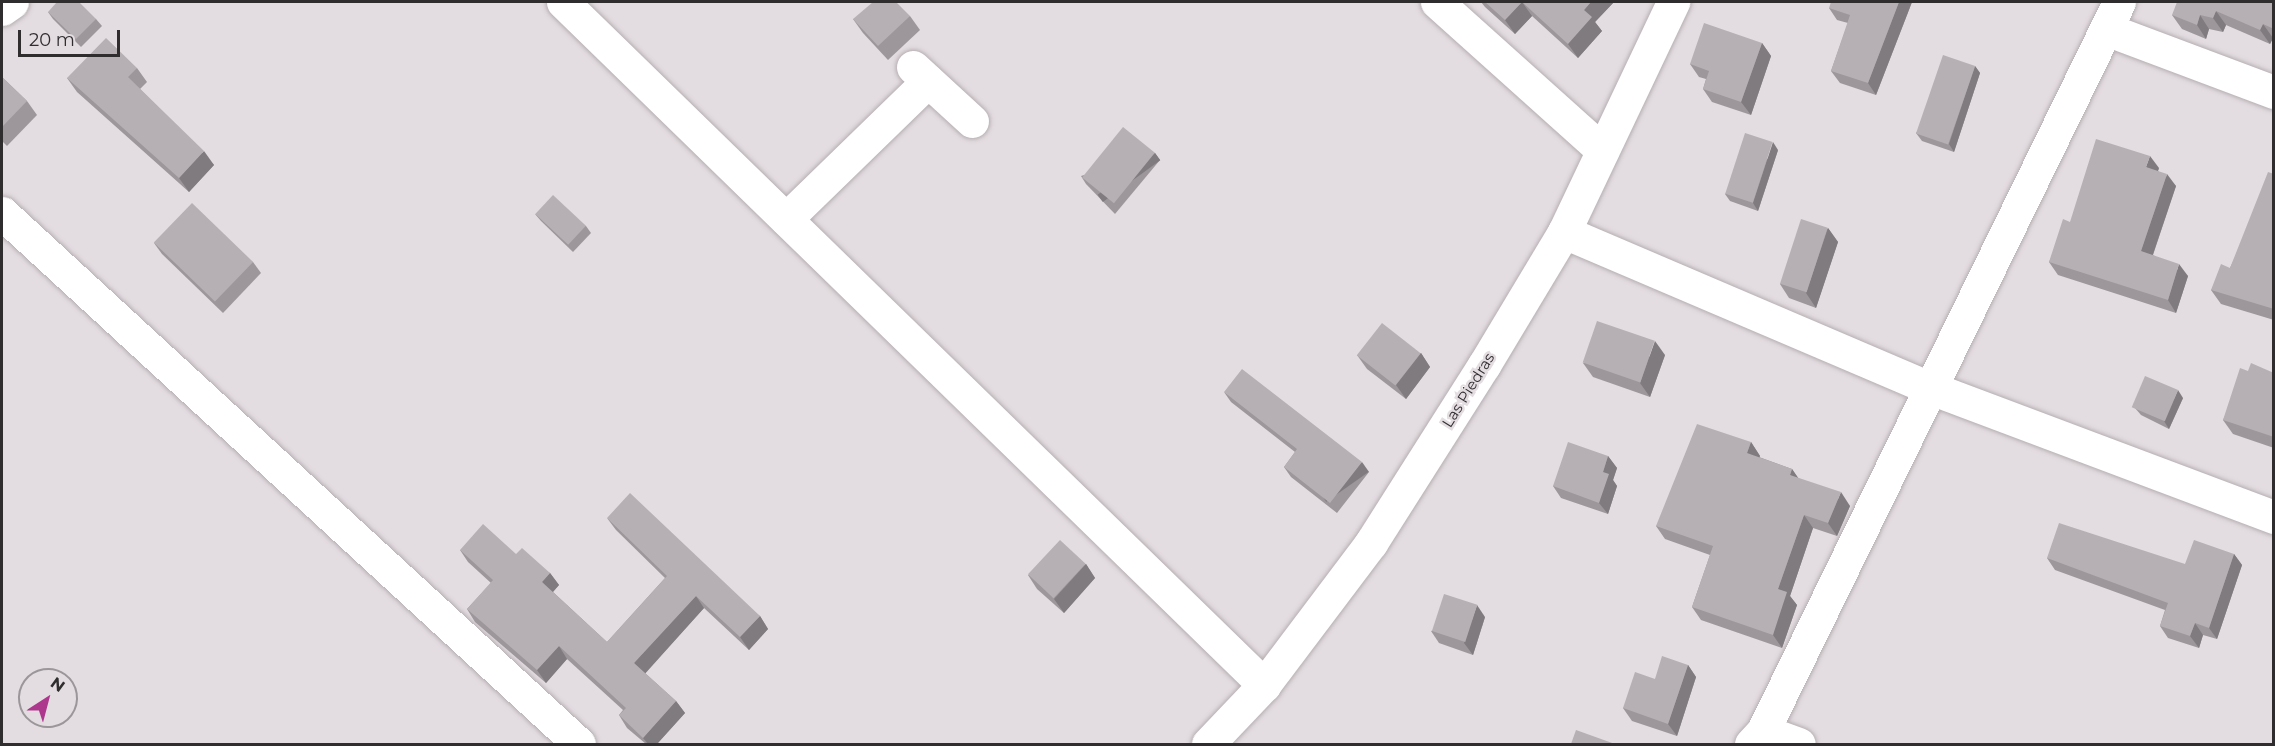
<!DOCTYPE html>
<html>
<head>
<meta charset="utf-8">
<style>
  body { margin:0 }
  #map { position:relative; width:2275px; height:746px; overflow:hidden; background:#e3dce0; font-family:Montserrat,sans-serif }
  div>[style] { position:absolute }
  .roads { filter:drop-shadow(0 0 2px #b5aeb2) drop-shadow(0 0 2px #b5aeb2) }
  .minor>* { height:33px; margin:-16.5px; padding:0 16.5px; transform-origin:16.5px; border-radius:16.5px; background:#fff }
  .wall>* { inset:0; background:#9d979b }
  .shaded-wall>* { inset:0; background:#7f7b7e; transform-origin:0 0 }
  .building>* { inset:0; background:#b6b0b4; transform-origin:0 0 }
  span { translate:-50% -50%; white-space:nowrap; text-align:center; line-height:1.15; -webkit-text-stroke:5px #e3dce0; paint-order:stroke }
  .street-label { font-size:15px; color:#302d2f }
  .frame { position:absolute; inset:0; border:3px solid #302d2f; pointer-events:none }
  .north { position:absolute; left:18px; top:668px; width:60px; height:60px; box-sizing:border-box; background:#e3dce0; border:2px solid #9b9699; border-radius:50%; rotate:36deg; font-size:16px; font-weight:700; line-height:24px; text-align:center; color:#302d2f }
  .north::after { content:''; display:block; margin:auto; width:21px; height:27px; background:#ad378d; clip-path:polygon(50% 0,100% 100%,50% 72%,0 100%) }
  .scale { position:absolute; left:18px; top:30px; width:102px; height:27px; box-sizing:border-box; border:3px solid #302d2f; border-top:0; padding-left:8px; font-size:18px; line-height:21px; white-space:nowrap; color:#302d2f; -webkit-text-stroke:4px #e3dce0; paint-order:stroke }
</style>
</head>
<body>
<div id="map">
  <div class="roads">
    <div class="minor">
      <i style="left:563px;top:2px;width:979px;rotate:44.25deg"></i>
      <i style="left:1437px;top:2px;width:222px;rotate:41.9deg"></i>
      <i style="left:2px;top:9px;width:12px;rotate:-35deg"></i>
      <i style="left:2106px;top:29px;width:179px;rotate:20.6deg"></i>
      <i style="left:913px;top:67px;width:80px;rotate:42.5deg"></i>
      <i style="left:2px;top:213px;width:784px;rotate:42.62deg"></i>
      <i style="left:786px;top:219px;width:198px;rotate:-44.2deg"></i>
      <i style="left:1564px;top:232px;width:396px;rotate:23.1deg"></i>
      <i style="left:1928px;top:387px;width:370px;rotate:20.6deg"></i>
      <i style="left:1763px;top:731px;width:38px;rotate:20deg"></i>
      <i style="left:1208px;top:744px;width:81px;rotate:-46.5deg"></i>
      <i style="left:1264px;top:685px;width:178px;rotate:-53deg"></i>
      <i style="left:1371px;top:543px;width:211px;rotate:-57.6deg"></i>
      <i style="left:1484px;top:365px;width:155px;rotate:-59deg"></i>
      <i style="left:1564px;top:232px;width:255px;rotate:-64.6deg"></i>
      <i style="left:1751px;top:744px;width:18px;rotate:-47deg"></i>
      <i style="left:1763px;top:731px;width:811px;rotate:-63.97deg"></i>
    </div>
  </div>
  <div class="wall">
    <i style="clip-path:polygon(1481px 2px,1614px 2px,1595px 22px,1602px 31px,1578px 58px,1532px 16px,1515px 34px,1485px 7px)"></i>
    <i style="clip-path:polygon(1912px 2px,1876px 95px,1840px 83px,1831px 71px,1848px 23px,1837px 20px,1829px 8px)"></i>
    <i style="clip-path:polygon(2274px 2px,2274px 38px,2273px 38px,2270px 44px,2226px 25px,2223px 32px,2209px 29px,2206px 39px,2182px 29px,2172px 15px)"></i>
    <i style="clip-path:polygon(48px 12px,96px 19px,102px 26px,81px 47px,53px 19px)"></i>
    <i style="clip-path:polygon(910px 16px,920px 30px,888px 60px,863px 33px,853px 19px)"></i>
    <i style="clip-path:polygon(1762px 43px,1771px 56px,1751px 115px,1712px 102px,1703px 89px,1706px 79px,1699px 77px,1690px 64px)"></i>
    <i style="clip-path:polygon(1975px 66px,1980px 73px,1954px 152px,1922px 141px,1916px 133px)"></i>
    <i style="clip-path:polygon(137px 68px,147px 82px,140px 89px,214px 165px,189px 192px,77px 92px,67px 78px)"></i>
    <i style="clip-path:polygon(2px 77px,27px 101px,37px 115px,7px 146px,2px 141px)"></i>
    <i style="clip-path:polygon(1778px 150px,1758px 211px,1730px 201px,1725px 194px)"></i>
    <i style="clip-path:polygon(1155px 153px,1160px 160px,1115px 214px,1086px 184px,1081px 176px)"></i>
    <i style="clip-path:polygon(2159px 168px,2158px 171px,2176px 186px,2153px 255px,2188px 276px,2176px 313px,2058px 275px,2049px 262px,2070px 222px)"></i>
    <i style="clip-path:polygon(2274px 174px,2274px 320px,2221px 304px,2211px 290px,2230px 268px)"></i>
    <i style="clip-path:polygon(535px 214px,586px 226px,591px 233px,573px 252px,541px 221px)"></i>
    <i style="clip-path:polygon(1828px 228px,1838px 242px,1816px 308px,1789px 298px,1780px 284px)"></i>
    <i style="clip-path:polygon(154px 243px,253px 262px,261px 273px,223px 313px,162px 254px)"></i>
    <i style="clip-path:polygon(1421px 353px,1430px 367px,1406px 399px,1367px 369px,1357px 355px)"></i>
    <i style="clip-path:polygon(1665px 355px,1650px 397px,1593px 377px,1583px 363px)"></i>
    <i style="clip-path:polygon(2248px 371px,2274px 373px,2274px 448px,2233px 434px,2223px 420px)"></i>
    <i style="clip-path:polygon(1224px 392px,1369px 472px,1337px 513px,1291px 477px,1284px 467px,1295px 452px,1231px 402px)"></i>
    <i style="clip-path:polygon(2183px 398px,2169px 429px,2141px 415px,2135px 408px)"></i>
    <i style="clip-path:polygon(1751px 442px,1760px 456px,1759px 457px,1792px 469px,1798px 478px,1850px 506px,1837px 536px,1813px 528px,1790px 596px,1797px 605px,1782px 648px,1701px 620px,1692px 607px,1710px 555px,1665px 539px,1656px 526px)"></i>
    <i style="clip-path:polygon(1608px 456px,1617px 468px,1613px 480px,1617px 486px,1608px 514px,1561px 498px,1553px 486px)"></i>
    <i style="clip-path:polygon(607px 518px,760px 616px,768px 629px,749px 650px,704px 608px,645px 673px,676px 701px,685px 713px,657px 744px,646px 744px,627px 728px,619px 715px,623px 710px,567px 659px,546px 683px,475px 622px,467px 609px,491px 583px,468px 562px,460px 550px,516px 554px,550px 573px,559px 585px,553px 592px,607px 642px,665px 578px,616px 530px)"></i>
    <i style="clip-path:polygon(2234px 554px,2242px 565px,2217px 639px,2203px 635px,2199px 648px,2168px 638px,2160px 626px,2165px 610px,2055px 570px,2047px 558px,2185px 564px)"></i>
    <i style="clip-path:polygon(1086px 564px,1095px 578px,1064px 613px,1037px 589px,1028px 575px)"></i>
    <i style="clip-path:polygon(1485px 617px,1473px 655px,1439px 643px,1431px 631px)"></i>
    <i style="clip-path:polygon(1688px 665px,1696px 677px,1677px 736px,1632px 721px,1623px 708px,1655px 679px)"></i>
  </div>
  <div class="shaded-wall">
    <i style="clip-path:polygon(1522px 2px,1532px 16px,1515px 34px,1505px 20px)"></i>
    <i style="clip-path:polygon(1591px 2px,1614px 2px,1595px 22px,1602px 31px,1578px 58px,1568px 44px,1584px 10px)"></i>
    <i style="clip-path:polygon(1899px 2px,1912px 2px,1876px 95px,1868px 83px)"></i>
    <i style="clip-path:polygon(2216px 11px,2226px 25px,2223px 32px,2213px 18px)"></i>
    <i style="clip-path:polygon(2200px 15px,2209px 29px,2206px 39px,2197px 25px)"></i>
    <i style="clip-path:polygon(2263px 24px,2273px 38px,2270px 44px,2260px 30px)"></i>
    <i style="clip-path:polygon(1762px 43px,1771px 56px,1751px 115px,1741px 102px)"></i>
    <i style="clip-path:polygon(1975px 66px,1980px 73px,1954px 152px,1949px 144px)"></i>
    <i style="clip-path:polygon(1773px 142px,1778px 150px,1758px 211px,1753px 203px)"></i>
    <i style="clip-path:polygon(204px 151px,214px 165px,189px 192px,179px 178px)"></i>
    <i style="left:1155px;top:153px;width:9px;height:71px;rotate:54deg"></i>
    <i style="clip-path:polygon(2150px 156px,2159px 168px,2155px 179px,2146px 167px)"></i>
    <i style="clip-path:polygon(2167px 174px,2176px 186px,2150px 263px,2141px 251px)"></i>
    <i style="clip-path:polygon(1828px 228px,1838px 242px,1816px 308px,1806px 293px)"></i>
    <i style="clip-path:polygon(2179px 264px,2188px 276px,2176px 313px,2168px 300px)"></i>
    <i style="clip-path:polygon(1655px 341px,1665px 355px,1650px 397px,1640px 383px)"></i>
    <i style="clip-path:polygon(1421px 353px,1430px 367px,1406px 399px,1396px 385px)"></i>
    <i style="clip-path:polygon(2178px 390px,2183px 398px,2169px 429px,2164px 421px)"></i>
    <i style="clip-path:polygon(1751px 442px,1760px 456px,1756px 466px,1747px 453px)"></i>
    <i style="clip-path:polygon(1608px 456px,1617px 468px,1613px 480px,1617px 486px,1608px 514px,1599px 503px,1603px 472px)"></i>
    <i style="left:1362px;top:462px;width:12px;height:52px;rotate:55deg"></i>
    <i style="clip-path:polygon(1792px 469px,1801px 482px,1790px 475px)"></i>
    <i style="clip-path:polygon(1841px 492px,1850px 506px,1837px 536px,1828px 523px)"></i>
    <i style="clip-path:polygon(1804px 515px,1813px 528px,1790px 596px,1797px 605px,1782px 648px,1773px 635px,1778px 589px)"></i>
    <i style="clip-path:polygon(2234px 554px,2242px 565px,2217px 639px,2209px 628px)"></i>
    <i style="clip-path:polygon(1086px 564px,1095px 578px,1064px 613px,1054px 599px)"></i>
    <i style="clip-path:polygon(550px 573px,559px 585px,551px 594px,542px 582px)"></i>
    <i style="clip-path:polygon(696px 596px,704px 608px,643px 676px,634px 663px)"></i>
    <i style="clip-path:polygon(1477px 605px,1485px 617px,1473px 655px,1464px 643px)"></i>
    <i style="clip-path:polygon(760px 616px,768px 629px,749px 650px,740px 637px)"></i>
    <i style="clip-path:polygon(2195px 623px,2203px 635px,2199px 648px,2190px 636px)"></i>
    <i style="clip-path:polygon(559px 646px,567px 659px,546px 683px,537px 670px)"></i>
    <i style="clip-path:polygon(1688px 665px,1696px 677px,1677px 736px,1668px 724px)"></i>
    <i style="clip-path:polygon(676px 701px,685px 713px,657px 744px,648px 744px,643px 738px)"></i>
  </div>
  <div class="building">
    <i style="clip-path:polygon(57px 2px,79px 2px,96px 19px,76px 39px,48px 12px)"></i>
    <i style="clip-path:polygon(873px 2px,896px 2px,910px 16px,878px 46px,853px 19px)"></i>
    <i style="clip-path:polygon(1485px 2px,1591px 2px,1584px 10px,1592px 17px,1568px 44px,1522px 2px,1505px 20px)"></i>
    <i style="clip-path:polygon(1831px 2px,1899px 2px,1868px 83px,1831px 71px,1850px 15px,1829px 8px)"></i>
    <i style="clip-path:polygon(2177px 2px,2274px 2px,2274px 29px,2263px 24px,2260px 30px,2216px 11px,2213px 18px,2200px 15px,2197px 25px,2172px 15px)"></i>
    <i style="clip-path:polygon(1704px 23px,1762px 43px,1741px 102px,1703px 89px,1709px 71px,1690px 64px)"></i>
    <i style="clip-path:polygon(106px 38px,137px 68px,128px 77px,204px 151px,179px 178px,67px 78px)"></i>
    <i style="left:1943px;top:55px;width:34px;height:83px;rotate:19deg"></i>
    <i style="clip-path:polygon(2px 77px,27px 101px,2px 127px)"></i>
    <i style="left:1123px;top:127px;width:41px;height:65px;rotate:39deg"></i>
    <i style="left:1745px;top:133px;width:29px;height:64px;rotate:18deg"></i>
    <i style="clip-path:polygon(2096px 139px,2150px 156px,2146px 167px,2167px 174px,2141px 251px,2179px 264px,2168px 300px,2049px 262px,2063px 219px,2070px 222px)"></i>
    <i style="clip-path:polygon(2268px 172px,2274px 174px,2274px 309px,2211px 290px,2221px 264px,2230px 268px)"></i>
    <i style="left:553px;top:195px;width:45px;height:26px;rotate:43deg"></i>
    <i style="left:192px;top:203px;width:85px;height:55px;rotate:44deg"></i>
    <i style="left:1801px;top:219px;width:28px;height:68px;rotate:18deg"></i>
    <i style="left:1597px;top:321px;width:61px;height:44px;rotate:19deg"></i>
    <i style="left:1382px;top:323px;width:49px;height:41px;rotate:38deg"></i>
    <i style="clip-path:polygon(2251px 363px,2274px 373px,2274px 437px,2223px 420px,2240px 368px,2248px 371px)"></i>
    <i style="clip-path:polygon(1242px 369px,1362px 462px,1330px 503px,1284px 467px,1297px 449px,1224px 392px)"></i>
    <i style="left:2145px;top:376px;width:36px;height:34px;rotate:23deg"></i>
    <i style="clip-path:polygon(1697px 424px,1751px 442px,1747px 453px,1792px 469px,1790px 475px,1841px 492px,1828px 523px,1804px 515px,1778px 589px,1787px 592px,1773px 635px,1692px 607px,1713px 546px,1656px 526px)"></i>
    <i style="clip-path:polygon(1568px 442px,1608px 456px,1603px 472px,1609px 474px,1599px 503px,1553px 486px)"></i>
    <i style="clip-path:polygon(630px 493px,760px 616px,740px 637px,696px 596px,634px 663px,676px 701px,643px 738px,619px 715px,626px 708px,559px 646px,537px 670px,467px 609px,493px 580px,460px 550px,483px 524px,516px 554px,522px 548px,550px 573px,542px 582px,607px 642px,667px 576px,607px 518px)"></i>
    <i style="clip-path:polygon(2059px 523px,2185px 564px,2194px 540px,2234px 554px,2209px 628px,2195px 623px,2190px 636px,2160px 626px,2168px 603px,2047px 558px)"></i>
    <i style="left:1060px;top:540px;width:35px;height:47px;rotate:43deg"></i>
    <i style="left:1444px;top:594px;width:35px;height:39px;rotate:18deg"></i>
    <i style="clip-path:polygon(1662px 656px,1688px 665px,1668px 724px,1623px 708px,1635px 672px,1655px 679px)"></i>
    <i style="clip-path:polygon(1576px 730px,1615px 744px,1571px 744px)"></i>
  </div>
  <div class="street-label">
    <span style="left:1468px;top:390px;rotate:-58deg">Las Piedras</span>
  </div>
  <div class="frame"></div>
  <div class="north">N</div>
  <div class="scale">20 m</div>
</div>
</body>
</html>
